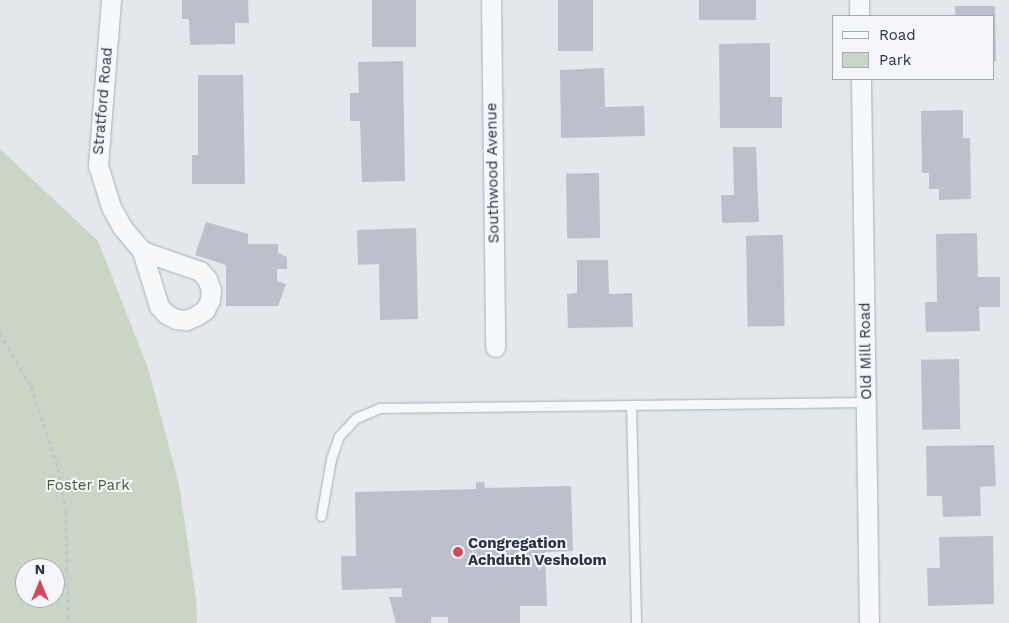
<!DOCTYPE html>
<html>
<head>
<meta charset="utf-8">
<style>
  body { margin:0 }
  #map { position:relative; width:1009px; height:623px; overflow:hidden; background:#e4e7ec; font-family:"Work Sans",sans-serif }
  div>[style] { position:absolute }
  .green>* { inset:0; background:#c9d6c5 }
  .building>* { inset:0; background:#bbc0ca; transform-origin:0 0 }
  .path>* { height:3px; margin-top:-1.5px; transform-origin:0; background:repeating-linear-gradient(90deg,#c2c5cb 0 4px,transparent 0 8px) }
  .roads { filter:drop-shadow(0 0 1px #a9aeb7) drop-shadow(0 0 1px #a9aeb7) }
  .service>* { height:9px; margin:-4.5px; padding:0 4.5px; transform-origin:4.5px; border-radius:4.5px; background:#f7f8fa }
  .minor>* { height:19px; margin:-9.5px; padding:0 9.5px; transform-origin:9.5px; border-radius:9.5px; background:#f7f8fa }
  .dots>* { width:14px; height:14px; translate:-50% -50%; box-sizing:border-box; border:2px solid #f4f6f9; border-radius:50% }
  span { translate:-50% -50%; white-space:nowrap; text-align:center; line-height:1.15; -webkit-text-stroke:4px #f4f6f9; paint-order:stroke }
  .street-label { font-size:15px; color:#2b3445 }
  .park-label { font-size:15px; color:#3f6138 }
  .poi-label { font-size:15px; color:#2b3445; font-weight:700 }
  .left { translate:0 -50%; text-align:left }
  .legend { position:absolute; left:832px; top:15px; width:162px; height:65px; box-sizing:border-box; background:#f4f6f9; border:1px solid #a4a8b1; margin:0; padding:6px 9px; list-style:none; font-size:15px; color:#2b3445 }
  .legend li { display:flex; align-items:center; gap:10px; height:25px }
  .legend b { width:25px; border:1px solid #a4a8b1 }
  .north { position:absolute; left:15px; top:558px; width:50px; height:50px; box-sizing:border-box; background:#f4f6f9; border:1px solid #a4a8b1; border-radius:50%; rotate:0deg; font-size:14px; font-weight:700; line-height:20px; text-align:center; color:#2b3445 }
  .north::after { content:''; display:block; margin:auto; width:18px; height:22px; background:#d1495b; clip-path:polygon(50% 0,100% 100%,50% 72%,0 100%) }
</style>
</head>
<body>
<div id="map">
  <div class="green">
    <i style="clip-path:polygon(evenodd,0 149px,98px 241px,148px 368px,179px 484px,196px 598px,197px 623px,0 623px,0 149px,25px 568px,55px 568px,55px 598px,25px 598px,25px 568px)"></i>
  </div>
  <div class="building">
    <i style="clip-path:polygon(182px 0,248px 0,249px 23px,235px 23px,235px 44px,190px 45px,189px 19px,182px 19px)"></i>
    <i style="left:372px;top:0;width:44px;height:47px"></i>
    <i style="left:558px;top:0;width:35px;height:51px"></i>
    <i style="left:699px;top:0;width:57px;height:20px"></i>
    <i style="clip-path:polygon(955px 6px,995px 6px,996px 61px,993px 61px,993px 16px,955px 16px)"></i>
    <i style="clip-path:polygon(770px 43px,770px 97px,782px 97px,782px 128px,720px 128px,719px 44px)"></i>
    <i style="clip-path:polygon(403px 61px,405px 181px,362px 182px,360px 121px,350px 121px,350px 93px,359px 93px,358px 62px)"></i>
    <i style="clip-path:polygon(604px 68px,605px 107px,644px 106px,645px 136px,561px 138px,560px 70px)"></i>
    <i style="clip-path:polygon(198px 75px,243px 75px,245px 184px,192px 184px,192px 155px,198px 155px)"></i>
    <i style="clip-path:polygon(963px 110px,963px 138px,970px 138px,971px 199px,939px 200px,939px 189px,929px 189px,929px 173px,922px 173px,921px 111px)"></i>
    <i style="clip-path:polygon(733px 147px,756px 147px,759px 222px,722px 223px,721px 195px,734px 195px)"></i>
    <i style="left:599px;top:173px;width:65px;height:33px;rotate:89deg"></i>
    <i style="clip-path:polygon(206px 222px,248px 234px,248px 244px,278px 244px,278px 253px,287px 257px,287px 269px,277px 269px,277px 281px,286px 284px,278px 306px,226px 306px,226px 265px,195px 255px)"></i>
    <i style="clip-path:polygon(416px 228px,418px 319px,380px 320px,379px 264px,358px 265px,357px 230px)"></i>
    <i style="clip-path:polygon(977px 233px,978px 277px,1000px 277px,1000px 307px,979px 307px,980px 331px,926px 332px,925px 302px,937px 302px,936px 234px)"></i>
    <i style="left:783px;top:235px;width:91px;height:37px;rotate:89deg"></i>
    <i style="clip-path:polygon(577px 260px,608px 260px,609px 294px,632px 293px,633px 327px,568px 328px,567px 294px,577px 293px)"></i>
    <i style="left:959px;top:359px;width:70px;height:38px;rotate:89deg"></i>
    <i style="clip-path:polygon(994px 445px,996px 486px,980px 487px,981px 516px,943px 517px,942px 496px,927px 496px,926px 446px)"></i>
    <i style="clip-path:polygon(476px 482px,484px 482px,485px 488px,571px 486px,573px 551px,545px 552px,547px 606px,520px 606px,520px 623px,448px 623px,448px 617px,431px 617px,431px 623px,396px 623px,389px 597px,402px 597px,402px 588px,342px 590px,341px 556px,356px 556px,355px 492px,476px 489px)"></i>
    <i style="clip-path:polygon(993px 536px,994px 604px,928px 606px,927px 568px,940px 568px,939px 537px)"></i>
  </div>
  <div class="path">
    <i style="left:0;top:333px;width:61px;rotate:59.7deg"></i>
    <i style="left:31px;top:386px;width:86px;rotate:71.8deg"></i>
    <i style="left:58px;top:468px;width:44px;rotate:79.5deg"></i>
    <i style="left:66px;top:511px;width:112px;rotate:89deg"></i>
  </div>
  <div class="roads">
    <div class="service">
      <i style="left:321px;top:516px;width:58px;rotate:-80deg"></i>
      <i style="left:331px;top:459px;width:24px;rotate:-71deg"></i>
      <i style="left:339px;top:436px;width:25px;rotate:-47deg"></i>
      <i style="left:356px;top:418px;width:26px;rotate:-23deg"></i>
      <i style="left:380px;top:408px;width:251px;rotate:-0.7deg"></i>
      <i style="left:636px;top:623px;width:218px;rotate:-91.3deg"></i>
      <i style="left:631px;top:405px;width:236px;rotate:-0.7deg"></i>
    </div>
    <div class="minor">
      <i style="left:111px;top:0;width:166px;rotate:94.5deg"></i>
      <i style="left:98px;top:165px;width:44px;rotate:72.8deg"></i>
      <i style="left:111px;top:207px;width:23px;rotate:61deg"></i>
      <i style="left:122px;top:227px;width:31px;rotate:50deg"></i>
      <i style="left:491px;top:0;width:347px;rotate:89.3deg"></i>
      <i style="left:859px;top:0;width:16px;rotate:90deg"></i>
      <i style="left:861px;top:79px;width:544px;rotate:89.16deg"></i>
      <i style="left:142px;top:251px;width:61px;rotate:19deg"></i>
      <i style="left:200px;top:271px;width:11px;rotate:49deg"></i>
      <i style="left:207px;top:279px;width:12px;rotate:70deg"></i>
      <i style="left:211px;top:290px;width:10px;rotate:96deg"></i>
      <i style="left:210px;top:300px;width:11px;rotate:117deg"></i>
      <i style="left:205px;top:310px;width:11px;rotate:146deg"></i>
      <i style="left:196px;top:316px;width:11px;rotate:158deg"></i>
      <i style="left:186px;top:320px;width:10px;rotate:-174deg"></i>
      <i style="left:176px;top:319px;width:11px;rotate:-153deg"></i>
      <i style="left:166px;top:314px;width:11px;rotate:-131deg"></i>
      <i style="left:159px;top:306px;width:58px;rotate:-107.2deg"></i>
    </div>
  </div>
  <div class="dots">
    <i style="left:458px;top:552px;background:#d1495b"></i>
  </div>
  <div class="street-label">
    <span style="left:103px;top:101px;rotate:-85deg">Stratford Road</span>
    <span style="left:493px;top:173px;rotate:-91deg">Southwood Avenue</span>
    <span style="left:866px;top:351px;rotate:-91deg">Old Mill Road</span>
  </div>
  <div class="park-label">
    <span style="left:88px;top:486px">Foster Park</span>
  </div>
  <div class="poi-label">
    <span class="left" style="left:468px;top:552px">Congregation<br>Achduth Vesholom</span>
  </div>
  <ul class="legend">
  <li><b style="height:6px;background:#f7f8fa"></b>Road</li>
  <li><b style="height:14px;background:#c9d6c5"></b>Park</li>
  </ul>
  <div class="north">N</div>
</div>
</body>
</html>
